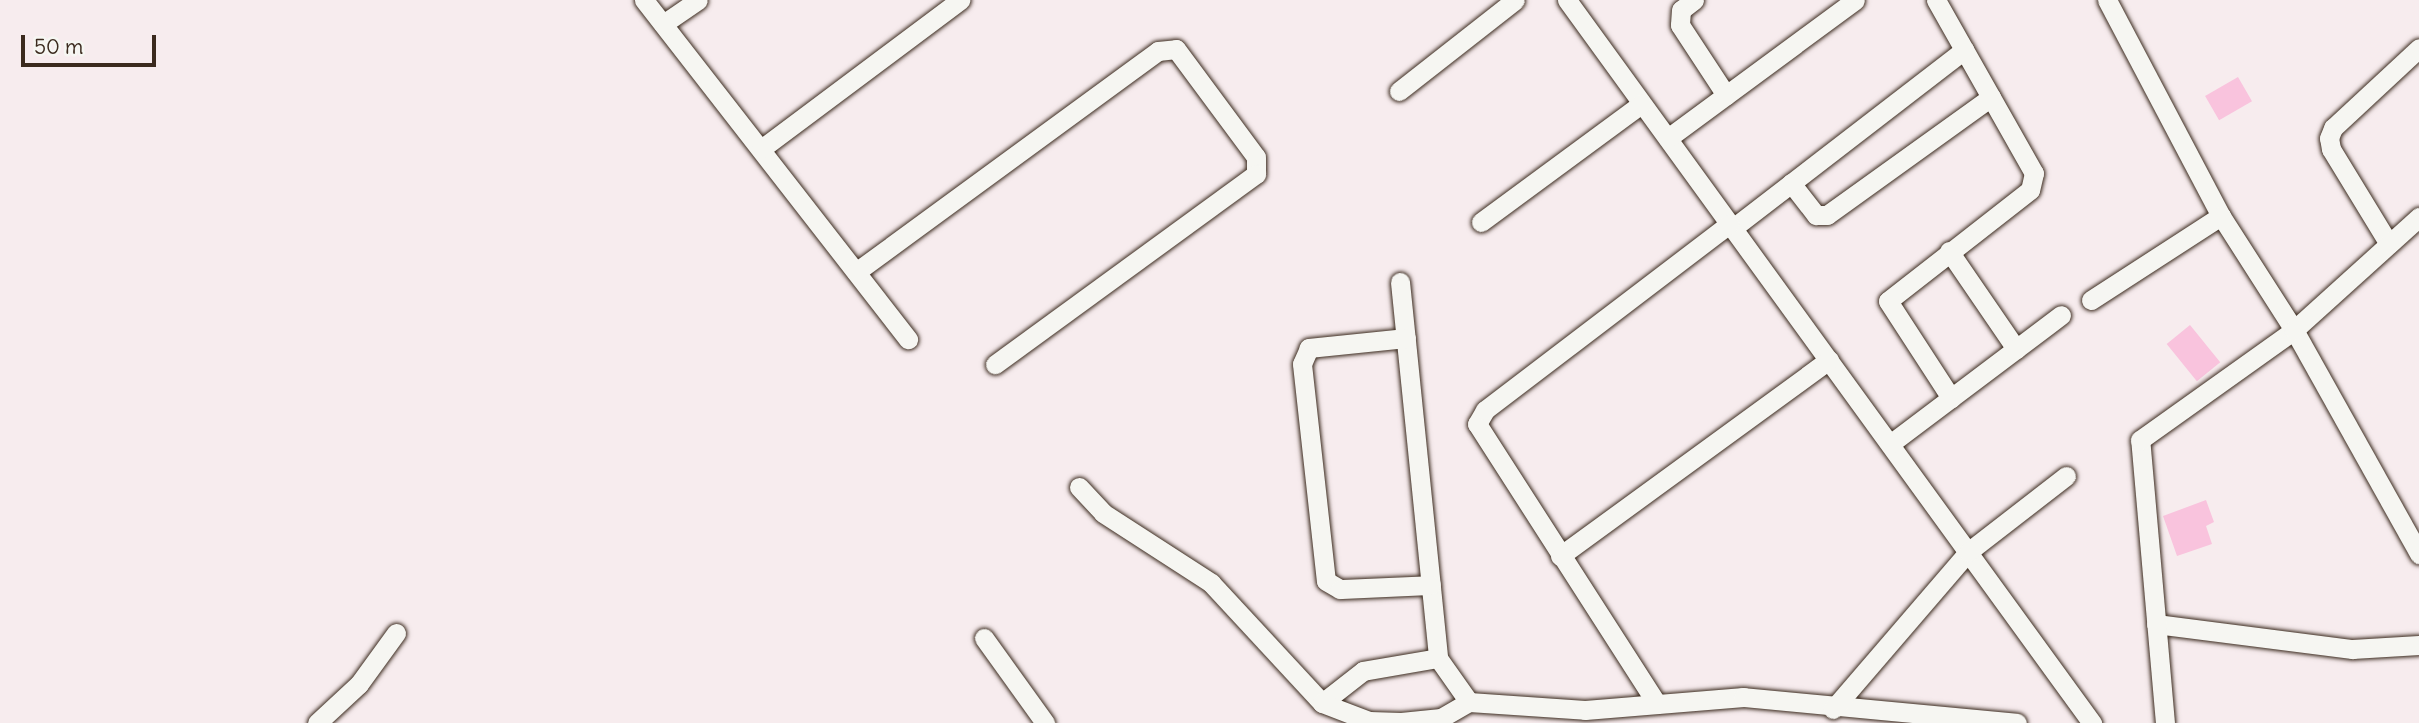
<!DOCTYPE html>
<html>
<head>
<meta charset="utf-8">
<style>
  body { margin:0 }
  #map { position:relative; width:2419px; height:723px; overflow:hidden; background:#f7ecee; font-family:Delius,sans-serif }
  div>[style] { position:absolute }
  .building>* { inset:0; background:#f9c3dd; transform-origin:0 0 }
  .roads { filter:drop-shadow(0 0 2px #3b2a1e) drop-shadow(0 0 2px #3b2a1e) }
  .minor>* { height:19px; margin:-9.5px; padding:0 9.5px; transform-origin:9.5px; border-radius:9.5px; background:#f6f6f2 }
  span { translate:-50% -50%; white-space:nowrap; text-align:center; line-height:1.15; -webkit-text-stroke:5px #f6f6f2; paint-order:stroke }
  .scale { position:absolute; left:21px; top:35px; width:135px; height:32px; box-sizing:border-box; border:4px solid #3b2a1e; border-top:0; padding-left:9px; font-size:21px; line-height:24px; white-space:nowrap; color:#3b2a1e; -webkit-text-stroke:5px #f6f6f2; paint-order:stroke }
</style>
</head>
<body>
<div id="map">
  <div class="building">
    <i style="left:2238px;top:77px;width:28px;height:38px;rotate:60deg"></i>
    <i style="left:2190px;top:325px;width:48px;height:30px;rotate:51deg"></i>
    <i style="clip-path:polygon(2206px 500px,2214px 522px,2206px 526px,2212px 544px,2177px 556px,2163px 516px)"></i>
  </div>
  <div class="roads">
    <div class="minor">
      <i style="left:644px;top:0;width:430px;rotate:52.1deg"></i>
      <i style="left:1567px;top:0;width:894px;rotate:54.02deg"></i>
      <i style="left:1694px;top:0;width:16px;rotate:142deg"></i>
      <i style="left:1681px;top:10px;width:15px;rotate:94deg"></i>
      <i style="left:1680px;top:25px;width:84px;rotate:56.7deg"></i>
      <i style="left:1936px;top:0;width:199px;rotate:60.5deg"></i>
      <i style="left:2034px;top:173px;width:17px;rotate:103deg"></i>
      <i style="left:2030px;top:190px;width:180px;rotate:142deg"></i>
      <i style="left:1888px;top:301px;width:116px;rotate:57deg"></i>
      <i style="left:2107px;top:0;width:244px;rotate:62.2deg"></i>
      <i style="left:2221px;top:216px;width:135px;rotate:57.4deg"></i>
      <i style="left:2294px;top:330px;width:257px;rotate:60.8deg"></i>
      <i style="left:663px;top:24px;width:42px;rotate:-34.4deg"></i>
      <i style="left:1399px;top:91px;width:147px;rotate:-38.1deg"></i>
      <i style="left:1668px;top:138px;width:232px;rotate:-36.4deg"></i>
      <i style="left:761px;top:149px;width:249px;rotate:-36.8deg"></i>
      <i style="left:1791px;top:183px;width:41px;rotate:52deg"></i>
      <i style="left:1816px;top:215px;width:11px"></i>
      <i style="left:1827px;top:215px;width:202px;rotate:-35.7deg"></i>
      <i style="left:1481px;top:222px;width:199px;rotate:-36.4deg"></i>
      <i style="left:1733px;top:228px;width:292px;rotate:-37.6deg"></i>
      <i style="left:2389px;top:244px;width:111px;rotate:-121.4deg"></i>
      <i style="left:2331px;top:149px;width:11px;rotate:-100deg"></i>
      <i style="left:2329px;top:138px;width:11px;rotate:-68deg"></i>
      <i style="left:2333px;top:128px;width:117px;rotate:-42.9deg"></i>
      <i style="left:1949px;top:251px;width:119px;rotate:55.6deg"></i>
      <i style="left:856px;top:272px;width:374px;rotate:-36.2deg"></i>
      <i style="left:1158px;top:51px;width:18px;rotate:-6deg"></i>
      <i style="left:1176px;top:49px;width:134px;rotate:53.5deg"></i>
      <i style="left:1256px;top:157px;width:17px;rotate:90deg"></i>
      <i style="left:1256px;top:174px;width:323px;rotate:143.9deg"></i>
      <i style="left:1400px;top:282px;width:378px;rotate:84.2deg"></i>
      <i style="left:2091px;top:300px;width:155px;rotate:-32.9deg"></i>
      <i style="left:1406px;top:338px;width:98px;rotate:174.1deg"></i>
      <i style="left:1309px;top:348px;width:17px;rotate:114deg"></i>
      <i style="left:1302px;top:364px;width:218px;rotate:83.7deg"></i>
      <i style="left:1326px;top:581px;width:16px;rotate:30deg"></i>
      <i style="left:1340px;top:589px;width:91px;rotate:-2.5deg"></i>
      <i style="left:1890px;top:444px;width:214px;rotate:-37deg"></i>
      <i style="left:1079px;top:487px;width:35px;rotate:47deg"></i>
      <i style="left:1103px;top:513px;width:129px;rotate:32.9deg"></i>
      <i style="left:1211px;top:583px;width:163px;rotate:47.2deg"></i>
      <i style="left:1560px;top:556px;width:333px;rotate:-36.1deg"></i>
      <i style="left:2156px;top:624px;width:198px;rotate:7.3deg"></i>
      <i style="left:2352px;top:649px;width:67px;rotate:-3.4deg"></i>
      <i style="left:984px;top:638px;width:105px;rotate:54.3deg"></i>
      <i style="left:1469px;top:702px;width:54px;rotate:-125.2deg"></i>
      <i style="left:1438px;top:658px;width:76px;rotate:170.2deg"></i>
      <i style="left:1363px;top:671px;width:52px;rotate:142deg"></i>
      <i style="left:1322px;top:703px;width:50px;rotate:21deg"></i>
      <i style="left:1369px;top:721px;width:32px;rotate:2deg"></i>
      <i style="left:1401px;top:722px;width:40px;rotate:-5.7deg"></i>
      <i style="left:1441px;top:718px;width:32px;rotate:-30deg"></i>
      <i style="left:1469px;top:702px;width:116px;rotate:3.9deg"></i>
      <i style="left:1585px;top:710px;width:159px;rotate:-4.7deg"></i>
      <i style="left:1743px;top:697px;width:275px;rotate:5.4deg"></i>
      <i style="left:1657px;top:704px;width:333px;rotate:-122.7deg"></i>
      <i style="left:1477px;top:424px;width:16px;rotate:-60deg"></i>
      <i style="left:1485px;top:410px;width:307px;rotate:-37.3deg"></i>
      <i style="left:1833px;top:709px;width:207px;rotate:-49.3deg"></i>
      <i style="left:1968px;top:552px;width:124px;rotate:-37.8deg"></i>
      <i style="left:317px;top:723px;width:57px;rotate:-42.9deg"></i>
      <i style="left:359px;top:684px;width:63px;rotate:-54deg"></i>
      <i style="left:2165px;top:723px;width:284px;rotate:-95deg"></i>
      <i style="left:2140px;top:440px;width:189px;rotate:-35.5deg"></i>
      <i style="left:2294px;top:330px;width:169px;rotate:-42.1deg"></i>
    </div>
  </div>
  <div class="scale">50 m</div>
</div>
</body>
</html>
